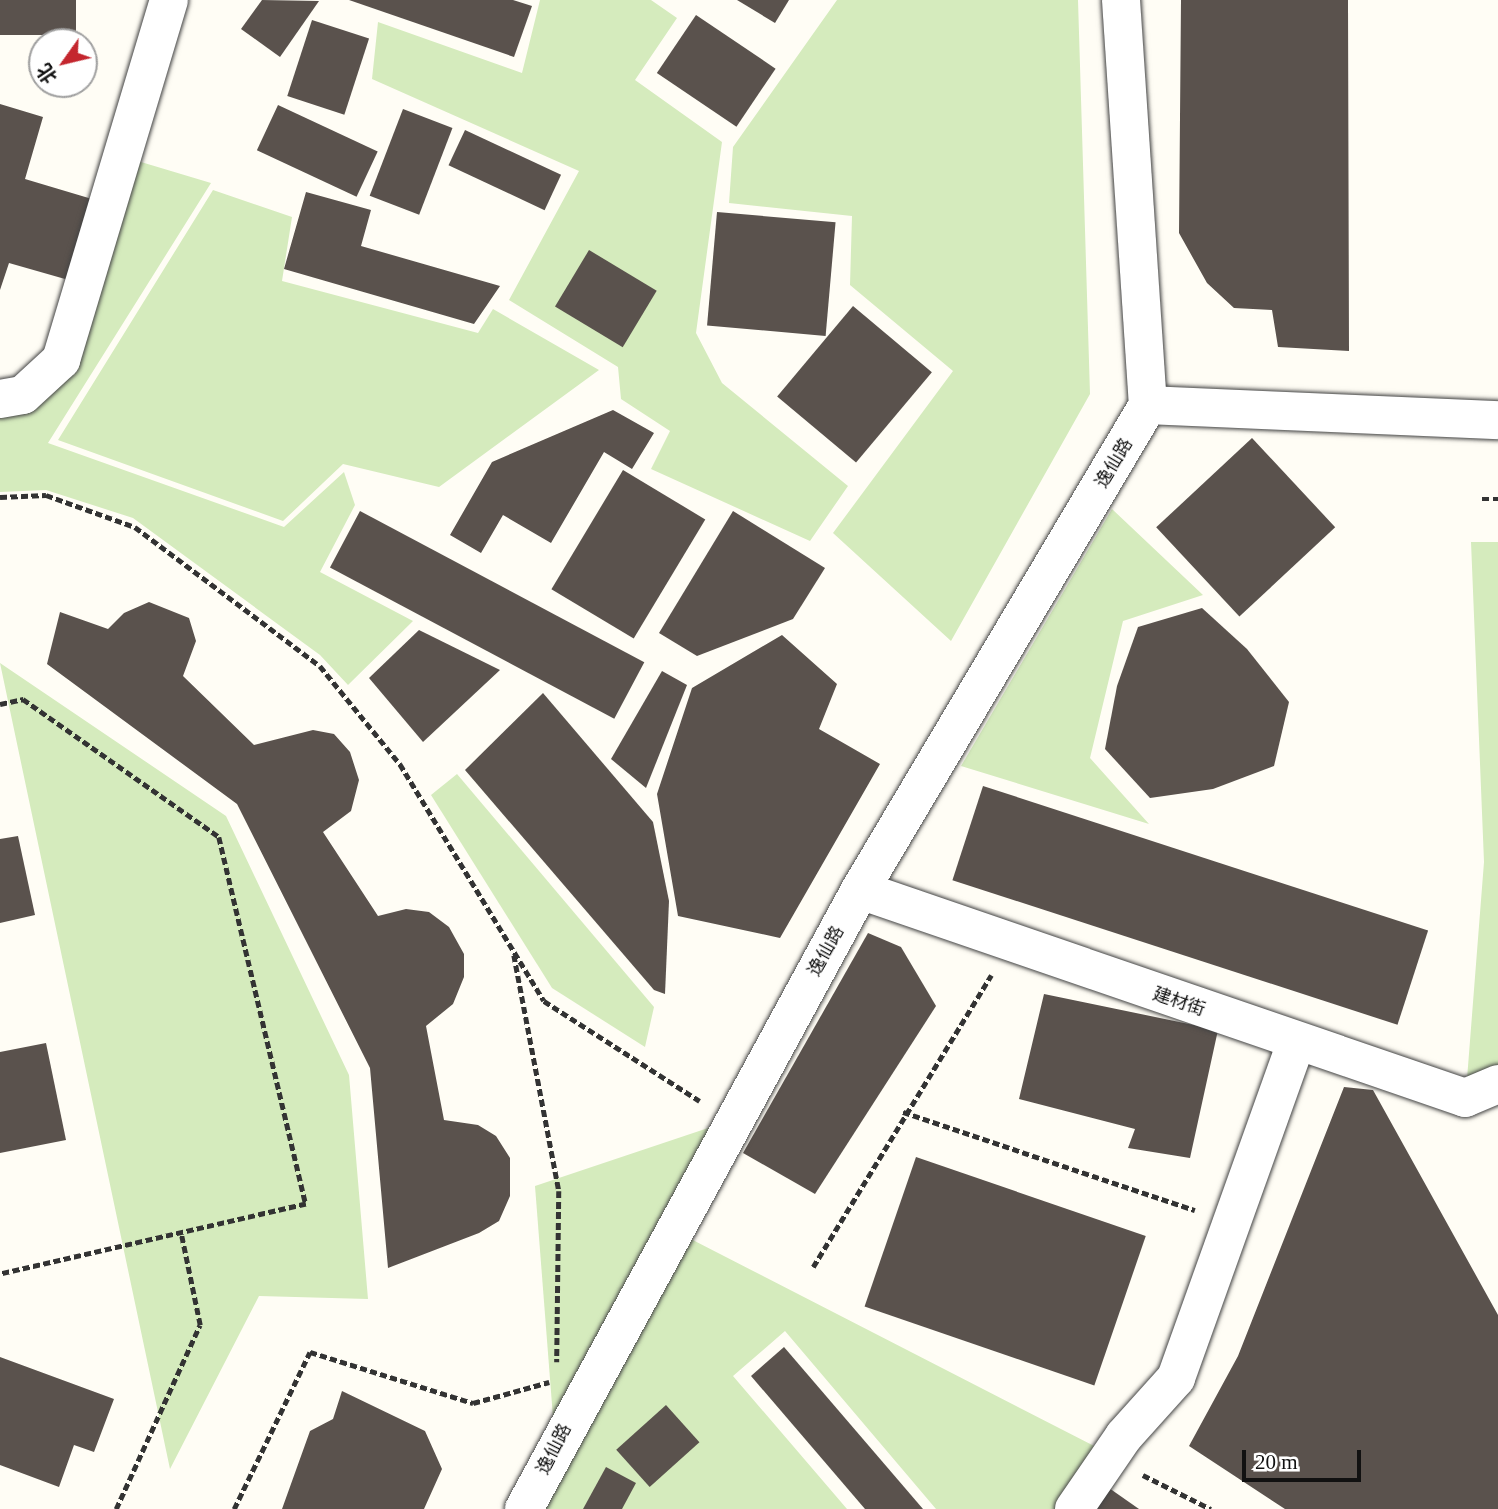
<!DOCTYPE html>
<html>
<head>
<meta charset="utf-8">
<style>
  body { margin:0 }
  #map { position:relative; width:1498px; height:1509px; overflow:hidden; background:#fffdf5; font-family:"Times New Roman","Noto Sans SC",serif }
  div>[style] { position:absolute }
  .green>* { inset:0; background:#d5ebbd }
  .building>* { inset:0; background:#5a524d; transform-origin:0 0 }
  .path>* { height:4.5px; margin-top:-2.25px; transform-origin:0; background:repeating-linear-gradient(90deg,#333 0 7px,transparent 0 10.5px) }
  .roads { filter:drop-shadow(0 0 2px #444) drop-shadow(0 0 2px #444) }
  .minor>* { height:38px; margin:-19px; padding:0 19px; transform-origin:19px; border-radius:19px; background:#fff }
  span { translate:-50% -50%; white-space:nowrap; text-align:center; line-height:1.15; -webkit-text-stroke:7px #fff; paint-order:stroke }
  .street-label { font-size:18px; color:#111 }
  .north { position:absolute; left:28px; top:28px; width:70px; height:70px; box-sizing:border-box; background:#fff; border:2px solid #a0a0a0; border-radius:50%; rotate:236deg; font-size:19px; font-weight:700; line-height:28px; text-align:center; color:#111 }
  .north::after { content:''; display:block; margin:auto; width:24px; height:32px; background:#c4262e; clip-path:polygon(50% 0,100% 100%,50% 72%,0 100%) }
  .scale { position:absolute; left:1242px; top:1450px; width:119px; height:32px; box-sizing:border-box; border:4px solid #111; border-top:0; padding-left:9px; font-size:21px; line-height:24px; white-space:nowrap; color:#111; -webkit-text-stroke:5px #fff; paint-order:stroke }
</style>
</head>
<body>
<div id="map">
  <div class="green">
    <i style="clip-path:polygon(540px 0,651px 0,677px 18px,635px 80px,722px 142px,696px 333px,722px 383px,848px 486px,810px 541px,651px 469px,670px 431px,621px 399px,618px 367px,509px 300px,579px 171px,372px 79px,378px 22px,522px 73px)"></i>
    <i style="clip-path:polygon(837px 0,1078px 0,1090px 394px,951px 641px,833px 533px,953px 371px,850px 285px,852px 216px,729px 203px,733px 147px)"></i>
    <i style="clip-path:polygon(131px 159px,211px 183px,48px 443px,284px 527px,344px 472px,355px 505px,320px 572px,413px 621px,348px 685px,320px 655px,133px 518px,46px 490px,0 492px,0 407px,24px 402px)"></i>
    <i style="clip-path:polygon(213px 190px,292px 217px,282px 281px,478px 333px,493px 309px,599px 370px,439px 487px,343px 464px,283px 521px,58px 440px)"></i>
    <i style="clip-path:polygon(1112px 509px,1203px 595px,1123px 621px,1090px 758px,1149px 824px,961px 766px)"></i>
    <i style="clip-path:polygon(1471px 542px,1498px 542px,1498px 1067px,1467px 1079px,1484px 862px)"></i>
    <i style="clip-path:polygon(0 663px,226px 816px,349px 1075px,368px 1299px,259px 1296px,170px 1469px)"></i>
    <i style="clip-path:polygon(457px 774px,654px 1007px,645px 1047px,552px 988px,431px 795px)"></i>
    <i style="clip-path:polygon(729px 1121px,555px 1443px,535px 1186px)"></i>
    <i style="clip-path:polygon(683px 1235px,1100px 1449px,1061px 1509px,936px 1509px,785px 1331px,733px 1376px,847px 1509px,534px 1509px)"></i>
  </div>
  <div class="building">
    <i style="left:0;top:0;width:76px;height:35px"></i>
    <i style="clip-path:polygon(262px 0,319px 1px,280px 57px,241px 29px)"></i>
    <i style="clip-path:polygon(349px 0,513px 0,532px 6px,514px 57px)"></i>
    <i style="clip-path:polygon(737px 0,789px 0,775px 23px)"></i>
    <i style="clip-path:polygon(1181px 0,1348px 0,1349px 351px,1278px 347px,1272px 310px,1234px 308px,1207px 283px,1179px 233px)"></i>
    <i style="left:696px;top:15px;width:96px;height:70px;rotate:34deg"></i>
    <i style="left:312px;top:20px;width:60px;height:80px;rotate:18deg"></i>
    <i style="clip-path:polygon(0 104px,43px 117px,25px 179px,102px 202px,79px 283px,9px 263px,0 290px)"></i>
    <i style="left:278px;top:105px;width:110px;height:50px;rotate:25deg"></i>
    <i style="left:403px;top:109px;width:53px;height:93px;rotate:21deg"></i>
    <i style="left:465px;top:130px;width:106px;height:39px;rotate:25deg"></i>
    <i style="clip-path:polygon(306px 192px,371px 210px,361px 246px,500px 286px,474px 324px,284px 269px)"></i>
    <i style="left:717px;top:212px;width:119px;height:114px;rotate:5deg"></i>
    <i style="left:589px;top:250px;width:79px;height:66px;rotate:31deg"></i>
    <i style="left:853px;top:306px;width:103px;height:118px;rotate:40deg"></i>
    <i style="clip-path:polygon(613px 410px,654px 433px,632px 469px,604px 452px,551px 543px,503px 515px,481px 553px,450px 535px,492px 462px)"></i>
    <i style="left:1252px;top:438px;width:122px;height:131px;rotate:47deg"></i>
    <i style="left:623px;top:470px;width:96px;height:139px;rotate:31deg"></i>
    <i style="left:360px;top:511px;width:322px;height:64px;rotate:28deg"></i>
    <i style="clip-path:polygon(733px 511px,825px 568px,793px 619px,697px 656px,659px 633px)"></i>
    <i style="clip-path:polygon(149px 602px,189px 618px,196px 641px,183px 676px,254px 745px,313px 730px,334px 734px,350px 752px,359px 780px,351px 811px,323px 832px,378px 916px,406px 909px,429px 912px,449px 927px,464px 954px,464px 977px,453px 1004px,426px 1026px,444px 1120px,478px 1125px,496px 1136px,510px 1158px,510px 1196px,499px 1221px,479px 1233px,388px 1268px,370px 1068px,237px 804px,47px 664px,60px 612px,108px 629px,124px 613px)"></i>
    <i style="clip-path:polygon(1202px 608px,1247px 649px,1289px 702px,1274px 766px,1213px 789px,1150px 798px,1105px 749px,1117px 686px,1138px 627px)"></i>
    <i style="clip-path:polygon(419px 630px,500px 670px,423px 742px,369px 678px)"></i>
    <i style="clip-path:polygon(782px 635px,837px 684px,819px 729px,880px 764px,780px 938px,678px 916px,657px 794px,692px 688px)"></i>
    <i style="clip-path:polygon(662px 671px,687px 685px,646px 788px,611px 759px)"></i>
    <i style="clip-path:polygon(543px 693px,653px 822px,669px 901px,665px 994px,654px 990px,465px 770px)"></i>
    <i style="left:983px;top:786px;width:468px;height:99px;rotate:18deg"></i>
    <i style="clip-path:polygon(18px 836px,35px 915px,0 923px,0 839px)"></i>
    <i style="clip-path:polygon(868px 933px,901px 947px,936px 1006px,815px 1194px,743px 1153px)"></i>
    <i style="clip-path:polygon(1044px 994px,1218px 1030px,1190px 1158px,1128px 1148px,1135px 1129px,1019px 1099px)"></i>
    <i style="clip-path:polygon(46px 1043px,66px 1140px,0 1153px,0 1052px)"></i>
    <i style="clip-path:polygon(1344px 1087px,1373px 1090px,1498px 1315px,1498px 1509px,1285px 1509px,1189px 1446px,1238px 1356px)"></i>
    <i style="left:916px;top:1157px;width:243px;height:158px;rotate:19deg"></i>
    <i style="clip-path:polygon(784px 1347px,923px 1509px,865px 1509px,751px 1376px)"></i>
    <i style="clip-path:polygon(0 1357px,114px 1399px,94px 1452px,74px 1445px,59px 1487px,0 1465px)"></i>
    <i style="clip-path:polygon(342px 1391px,425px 1431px,442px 1469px,424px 1509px,282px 1509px,310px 1431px,333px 1419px)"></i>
    <i style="left:666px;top:1405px;width:50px;height:67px;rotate:48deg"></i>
    <i style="clip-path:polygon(606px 1467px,636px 1483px,622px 1509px,583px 1509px)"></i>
    <i style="clip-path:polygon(1109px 1488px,1139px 1509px,1094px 1509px)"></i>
  </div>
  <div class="path">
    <i style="left:0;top:497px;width:46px;rotate:-2.5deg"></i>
    <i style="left:46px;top:495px;width:95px;rotate:19.8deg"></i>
    <i style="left:135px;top:527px;width:231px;rotate:36.9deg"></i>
    <i style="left:320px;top:666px;width:127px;rotate:50.8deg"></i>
    <i style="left:400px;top:764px;width:277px;rotate:58.7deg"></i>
    <i style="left:544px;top:1001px;width:185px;rotate:32.7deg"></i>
    <i style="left:1482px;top:499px;width:16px"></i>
    <i style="left:0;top:704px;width:24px;rotate:-12deg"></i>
    <i style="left:23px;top:699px;width:240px;rotate:35.1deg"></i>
    <i style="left:219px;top:837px;width:377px;rotate:76.7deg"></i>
    <i style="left:306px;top:1204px;width:314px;rotate:167.1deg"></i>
    <i style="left:514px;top:955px;width:240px;rotate:79.2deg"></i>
    <i style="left:559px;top:1191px;width:171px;rotate:90.7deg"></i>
    <i style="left:903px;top:1112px;width:308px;rotate:18.6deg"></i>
    <i style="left:813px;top:1267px;width:342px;rotate:-58.6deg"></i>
    <i style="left:1143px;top:1475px;width:76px;rotate:26.6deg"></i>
    <i style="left:116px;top:1509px;width:202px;rotate:-65.5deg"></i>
    <i style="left:200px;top:1325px;width:94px;rotate:-101.7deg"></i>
    <i style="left:234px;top:1509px;width:174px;rotate:-64.2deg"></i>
    <i style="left:310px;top:1352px;width:171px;rotate:17.4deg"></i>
    <i style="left:473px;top:1403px;width:79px;rotate:-15.4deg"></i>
  </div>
  <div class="roads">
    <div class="minor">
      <i style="left:1121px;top:0;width:406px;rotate:86.2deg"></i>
      <i style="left:0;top:399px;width:23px;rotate:-10deg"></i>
      <i style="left:23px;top:395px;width:52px;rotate:-42.6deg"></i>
      <i style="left:61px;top:360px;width:376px;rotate:-73.3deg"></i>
      <i style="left:1148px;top:405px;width:350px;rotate:2.5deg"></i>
      <i style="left:860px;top:890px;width:640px;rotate:18.97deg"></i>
      <i style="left:1465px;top:1098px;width:36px;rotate:-23deg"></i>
      <i style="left:524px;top:1509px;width:704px;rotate:-61.51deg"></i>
      <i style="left:860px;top:890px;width:564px;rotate:-59.3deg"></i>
      <i style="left:1074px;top:1509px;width:88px;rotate:-55.6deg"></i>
      <i style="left:1124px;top:1436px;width:78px;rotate:-48.1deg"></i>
      <i style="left:1176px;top:1378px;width:357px;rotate:-70.3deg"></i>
    </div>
  </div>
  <div class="street-label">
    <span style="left:1114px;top:463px;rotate:-59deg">逸仙路</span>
    <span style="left:826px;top:951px;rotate:-61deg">逸仙路</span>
    <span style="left:1179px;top:1002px;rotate:19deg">建材街</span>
    <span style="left:554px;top:1449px;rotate:-63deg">逸仙路</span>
  </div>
  <div class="north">北</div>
  <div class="scale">20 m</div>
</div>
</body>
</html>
